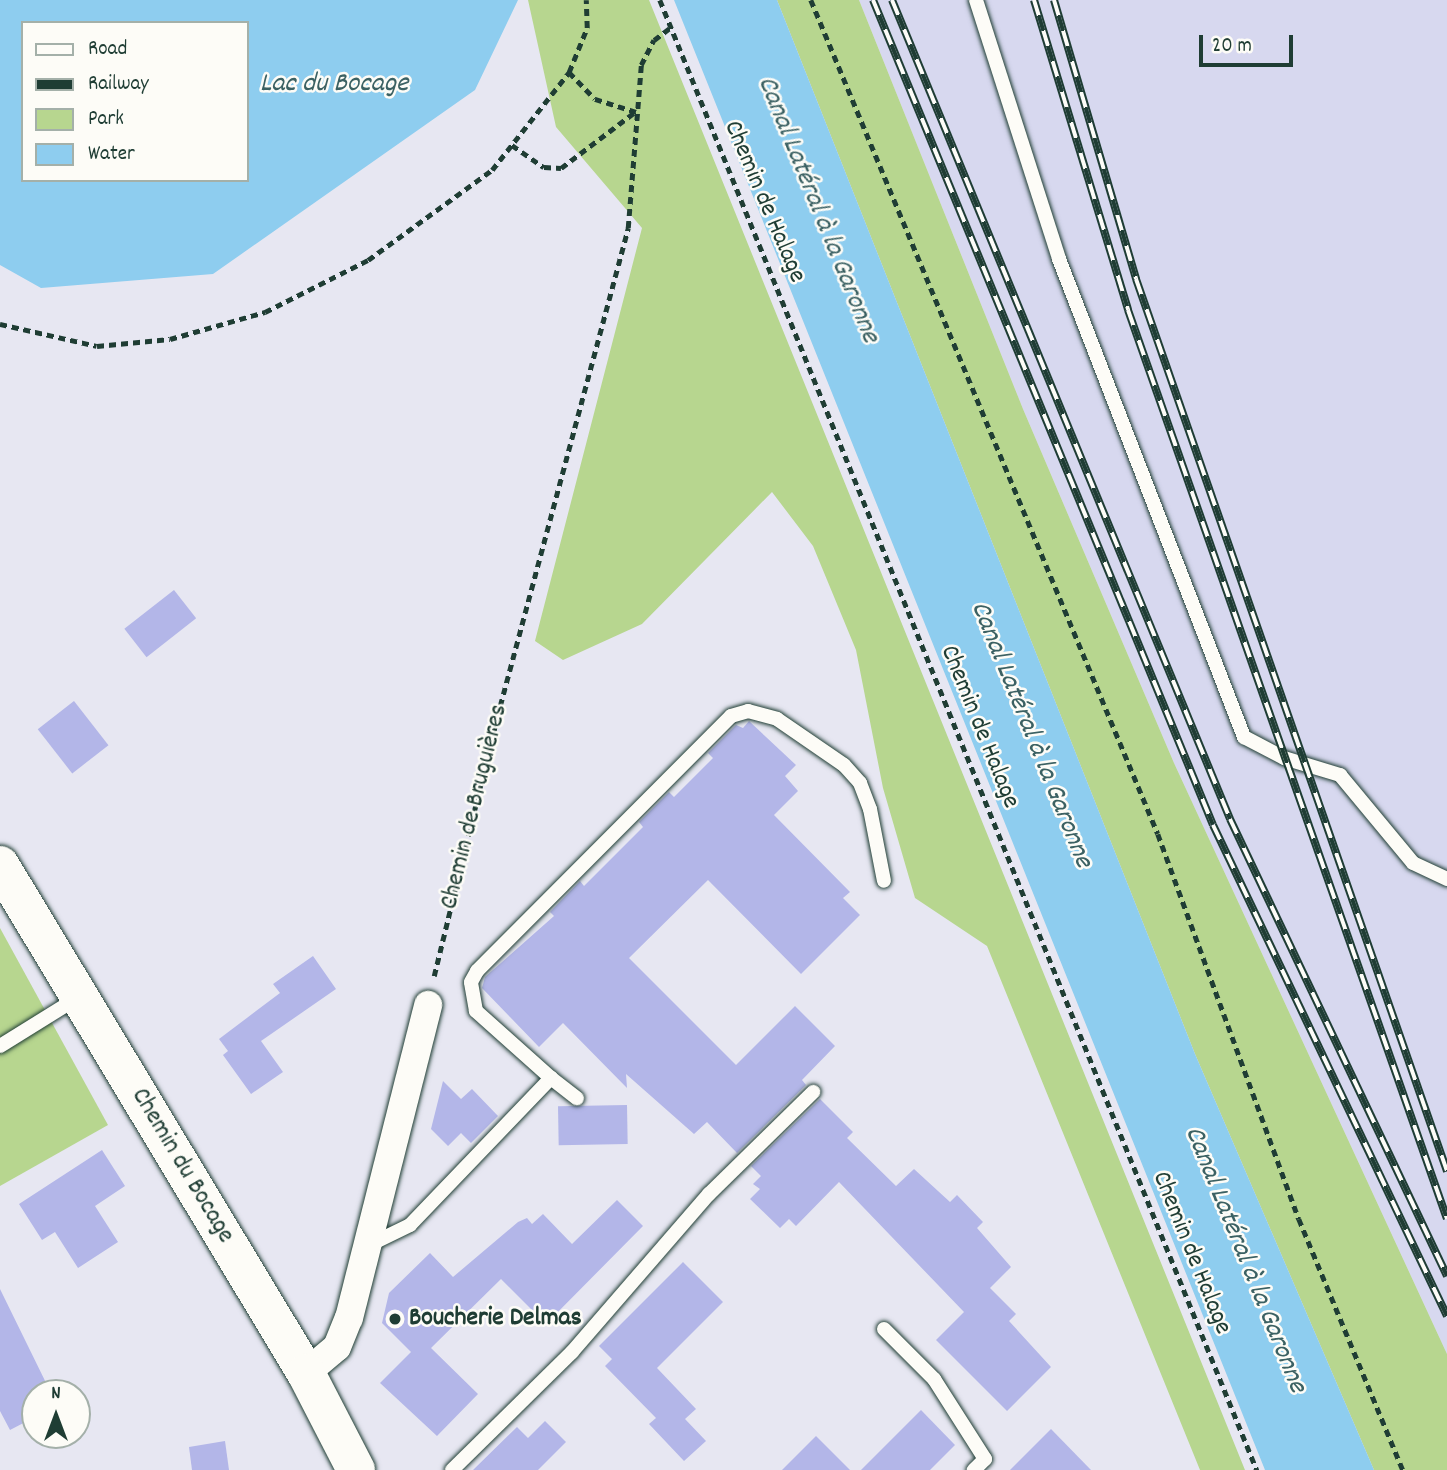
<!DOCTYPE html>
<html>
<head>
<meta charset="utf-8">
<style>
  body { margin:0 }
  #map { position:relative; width:1447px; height:1470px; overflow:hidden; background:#e7e7f2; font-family:Dekko,sans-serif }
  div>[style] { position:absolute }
  .built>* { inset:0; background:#d7d8ef }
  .green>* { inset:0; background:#b7d68f }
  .water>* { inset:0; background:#8ecdef }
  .building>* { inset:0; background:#b3b6e8; transform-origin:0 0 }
  .path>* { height:4.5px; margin-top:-2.25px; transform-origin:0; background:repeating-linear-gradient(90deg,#1f3d34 0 7px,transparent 0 12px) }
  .roads { filter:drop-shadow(0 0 2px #1f3d34) drop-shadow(0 0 2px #1f3d34) }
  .lane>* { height:14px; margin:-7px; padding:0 7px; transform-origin:7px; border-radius:7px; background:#fdfcf7 }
  .street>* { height:28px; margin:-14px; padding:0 14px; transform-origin:14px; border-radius:14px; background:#fdfcf7 }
  .secondary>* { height:38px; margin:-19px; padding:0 19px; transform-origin:19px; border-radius:19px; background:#fdfcf7 }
  .rail>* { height:8px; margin-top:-4px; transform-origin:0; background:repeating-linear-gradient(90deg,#fdfcf7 0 16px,#1f3d34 0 32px); box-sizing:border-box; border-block:2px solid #1f3d34 }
  .dots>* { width:19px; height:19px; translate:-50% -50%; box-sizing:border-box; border:4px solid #fdfcf7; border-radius:50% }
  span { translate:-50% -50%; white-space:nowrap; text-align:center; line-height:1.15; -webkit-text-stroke:5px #fdfcf7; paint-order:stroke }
  .street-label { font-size:26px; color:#1f3d34 }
  .poi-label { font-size:26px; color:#1f3d34; font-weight:700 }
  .left { translate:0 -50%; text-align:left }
  .water-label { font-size:28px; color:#3b6163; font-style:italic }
  .legend { position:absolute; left:21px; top:21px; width:228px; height:161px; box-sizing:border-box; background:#fdfcf7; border:2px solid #a4b0a9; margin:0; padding:9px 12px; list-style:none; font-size:21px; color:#1f3d34 }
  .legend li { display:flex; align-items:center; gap:14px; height:35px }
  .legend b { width:35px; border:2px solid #a4b0a9 }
  .north { position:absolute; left:21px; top:1379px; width:70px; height:70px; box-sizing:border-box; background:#fdfcf7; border:2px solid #a4b0a9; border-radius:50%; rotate:0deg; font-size:19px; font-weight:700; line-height:28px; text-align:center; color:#1f3d34 }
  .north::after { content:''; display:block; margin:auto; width:24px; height:32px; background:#1f3d34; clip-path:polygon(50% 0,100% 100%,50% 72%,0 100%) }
  .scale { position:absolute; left:1199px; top:35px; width:94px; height:32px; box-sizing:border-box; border:4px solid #1f3d34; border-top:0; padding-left:9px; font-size:21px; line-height:24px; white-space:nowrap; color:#1f3d34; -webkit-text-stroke:5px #fdfcf7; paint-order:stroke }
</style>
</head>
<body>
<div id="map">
  <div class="built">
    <i style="clip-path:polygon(859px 0,1447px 0,1447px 1354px,1174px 763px,1023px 409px)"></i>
  </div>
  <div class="green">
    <i style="clip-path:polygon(528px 0,649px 0,1245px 1470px,1200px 1470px,987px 946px,915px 898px,883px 788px,856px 650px,813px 546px,772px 492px,642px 624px,563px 660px,535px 641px,642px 228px,556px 127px)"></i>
    <i style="clip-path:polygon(777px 0,859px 0,1023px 409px,1174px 763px,1447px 1354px,1447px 1470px,1374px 1470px,1195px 1054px)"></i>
    <i style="clip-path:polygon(0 928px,108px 1125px,0 1186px)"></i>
  </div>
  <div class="water">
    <i style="clip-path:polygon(evenodd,0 0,518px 0,475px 90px,213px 274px,41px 288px,0 265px,0 0,23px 23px,247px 23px,247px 180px,23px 180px,23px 23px)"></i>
    <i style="clip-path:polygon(674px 0,777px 0,1195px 1054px,1374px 1470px,1265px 1470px)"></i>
  </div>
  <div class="building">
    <i style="left:174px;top:590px;width:36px;height:63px;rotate:52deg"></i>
    <i style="left:74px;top:701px;width:56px;height:46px;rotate:52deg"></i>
    <i style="clip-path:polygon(749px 721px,796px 765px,785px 776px,798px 791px,774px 815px,850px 892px,843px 898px,860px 915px,801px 974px,708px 880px,629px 958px,736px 1065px,795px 1006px,835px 1046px,802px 1080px,806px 1085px,737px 1153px,707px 1122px,694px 1134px,626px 1074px,627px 1088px,563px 1023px,539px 1047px,482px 988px,485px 977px,554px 916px,550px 912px,580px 881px,584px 886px,643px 827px,639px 822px,669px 792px,674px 797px,713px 758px,708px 753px,736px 725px,743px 728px)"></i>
    <i style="clip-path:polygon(313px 956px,336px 989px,261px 1041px,283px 1072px,251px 1094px,223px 1055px,228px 1051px,219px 1039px,280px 993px,273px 984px)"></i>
    <i style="clip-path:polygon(443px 1081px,461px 1099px,472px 1089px,498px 1116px,471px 1143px,461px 1133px,448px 1146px,431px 1129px)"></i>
    <i style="clip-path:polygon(820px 1099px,853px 1132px,847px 1138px,896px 1186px,914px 1169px,950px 1202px,957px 1195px,983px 1222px,977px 1228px,1011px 1267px,990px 1288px,1016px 1314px,1009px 1321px,1051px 1367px,1007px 1411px,936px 1340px,964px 1312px,839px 1182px,796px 1226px,789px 1219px,780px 1228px,750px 1199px,760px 1189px,753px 1184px,761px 1176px,751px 1166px)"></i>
    <i style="left:627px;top:1105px;width:39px;height:69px;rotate:89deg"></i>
    <i style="clip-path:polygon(102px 1150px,125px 1186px,95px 1206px,118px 1242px,78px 1268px,55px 1232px,42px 1240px,19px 1204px)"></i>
    <i style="clip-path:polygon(617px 1200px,643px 1226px,546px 1324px,501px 1279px,431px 1348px,478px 1394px,437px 1436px,380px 1383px,411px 1352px,382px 1323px,389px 1293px,430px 1253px,453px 1277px,518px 1222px,527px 1218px,532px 1224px,543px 1214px,572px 1244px)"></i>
    <i style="clip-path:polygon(683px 1262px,723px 1302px,657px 1368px,696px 1409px,685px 1419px,706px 1441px,684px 1461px,649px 1424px,656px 1418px,605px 1366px,612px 1359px,599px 1346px)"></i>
    <i style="clip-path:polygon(0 1289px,51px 1393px,35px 1393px,35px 1417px,10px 1430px,0 1411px)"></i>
    <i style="clip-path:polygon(921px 1410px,955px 1445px,930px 1470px,861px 1470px)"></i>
    <i style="clip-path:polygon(545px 1421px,566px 1442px,538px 1470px,473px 1470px,517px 1427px,528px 1438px)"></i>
    <i style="clip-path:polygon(1051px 1429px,1091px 1470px,1010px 1470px)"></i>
    <i style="clip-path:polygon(816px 1436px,850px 1470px,782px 1470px)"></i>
    <i style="clip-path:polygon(225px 1441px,229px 1470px,192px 1470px,189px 1447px)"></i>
  </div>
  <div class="path">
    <i style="left:660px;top:0;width:1587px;rotate:67.9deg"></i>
    <i style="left:811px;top:0;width:903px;rotate:67.41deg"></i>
    <i style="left:1158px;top:834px;width:410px;rotate:69.9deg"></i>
    <i style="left:1299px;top:1219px;width:272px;rotate:67.5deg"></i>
    <i style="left:569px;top:72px;width:48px;rotate:-67.8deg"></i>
    <i style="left:587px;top:28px;width:28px;rotate:-92deg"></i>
    <i style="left:512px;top:145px;width:39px;rotate:35deg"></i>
    <i style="left:544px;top:167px;width:17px;rotate:3deg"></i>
    <i style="left:561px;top:168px;width:93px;rotate:-37.1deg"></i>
    <i style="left:0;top:324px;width:99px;rotate:12.8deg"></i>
    <i style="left:97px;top:346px;width:73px;rotate:-5.5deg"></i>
    <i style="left:170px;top:339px;width:99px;rotate:-15.9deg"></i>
    <i style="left:265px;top:312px;width:115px;rotate:-26.8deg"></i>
    <i style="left:368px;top:260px;width:153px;rotate:-36deg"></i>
    <i style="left:492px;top:170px;width:125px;rotate:-51.8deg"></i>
    <i style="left:569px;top:72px;width:37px;rotate:46deg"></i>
    <i style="left:595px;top:99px;width:43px;rotate:17.6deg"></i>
    <i style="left:434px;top:976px;width:278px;rotate:-76.3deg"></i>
    <i style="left:500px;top:706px;width:495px;rotate:-75deg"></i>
    <i style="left:628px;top:228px;width:164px;rotate:-85.4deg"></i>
    <i style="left:641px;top:65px;width:28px;rotate:-63deg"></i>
    <i style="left:654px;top:40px;width:21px;rotate:-37deg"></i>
  </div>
  <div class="roads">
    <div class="lane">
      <i style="left:976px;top:0;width:272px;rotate:72.2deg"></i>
      <i style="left:1059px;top:259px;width:513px;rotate:68.84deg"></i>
      <i style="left:1244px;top:737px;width:45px;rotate:27.7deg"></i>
      <i style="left:1284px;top:758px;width:59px;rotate:16.9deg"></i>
      <i style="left:1340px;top:775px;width:114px;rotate:50.3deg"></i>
      <i style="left:1413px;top:863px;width:38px;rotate:25deg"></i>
      <i style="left:0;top:1046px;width:93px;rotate:-31.8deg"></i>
      <i style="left:551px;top:1078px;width:33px;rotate:38deg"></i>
      <i style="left:367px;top:1246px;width:48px;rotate:-26deg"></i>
      <i style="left:410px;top:1225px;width:204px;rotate:-46.2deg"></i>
      <i style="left:551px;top:1078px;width:101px;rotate:-138.2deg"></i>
      <i style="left:476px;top:1011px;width:29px;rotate:-100deg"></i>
      <i style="left:471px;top:982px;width:13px;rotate:-61deg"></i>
      <i style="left:477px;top:971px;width:360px;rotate:-45.1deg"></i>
      <i style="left:731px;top:716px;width:18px;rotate:-16deg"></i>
      <i style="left:748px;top:711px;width:30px;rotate:15deg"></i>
      <i style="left:777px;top:719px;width:81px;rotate:34.5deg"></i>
      <i style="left:844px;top:765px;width:24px;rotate:48deg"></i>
      <i style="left:860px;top:783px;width:28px;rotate:69deg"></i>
      <i style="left:870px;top:809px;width:73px;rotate:79deg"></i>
      <i style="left:884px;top:1329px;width:71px;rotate:45deg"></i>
      <i style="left:934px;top:1379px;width:95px;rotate:57.5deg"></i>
      <i style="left:985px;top:1459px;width:16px;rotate:135deg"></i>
      <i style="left:452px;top:1470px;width:168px;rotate:-44.5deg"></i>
      <i style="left:572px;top:1352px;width:209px;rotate:-49.1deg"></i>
      <i style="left:709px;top:1194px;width:146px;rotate:-44.4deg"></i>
    </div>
    <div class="street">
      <i style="left:306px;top:1373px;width:40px;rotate:-40deg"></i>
      <i style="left:337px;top:1347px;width:31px;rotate:-68deg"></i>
      <i style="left:349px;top:1318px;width:323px;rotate:-75.8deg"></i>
    </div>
    <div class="secondary">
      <i style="left:0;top:865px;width:593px;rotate:58.94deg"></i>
      <i style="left:306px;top:1373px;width:109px;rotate:62.7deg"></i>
    </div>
  </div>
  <div class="rail">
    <i style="left:873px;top:0;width:892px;rotate:67.6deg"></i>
    <i style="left:1213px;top:825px;width:544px;rotate:64.52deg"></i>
    <i style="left:892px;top:0;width:886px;rotate:67.57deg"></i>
    <i style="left:1230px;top:819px;width:506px;rotate:64.6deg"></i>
    <i style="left:1034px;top:0;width:324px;rotate:73.1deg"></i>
    <i style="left:1128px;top:310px;width:963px;rotate:70.66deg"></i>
    <i style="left:1054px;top:0;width:291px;rotate:73.6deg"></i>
    <i style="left:1136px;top:279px;width:945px;rotate:70.78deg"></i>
  </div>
  <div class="dots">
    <i style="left:395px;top:1319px;background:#1f3d34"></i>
  </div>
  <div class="street-label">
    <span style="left:764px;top:202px;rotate:67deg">Chemin de Halage</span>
    <span style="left:979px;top:727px;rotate:68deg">Chemin de Halage</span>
    <span style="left:475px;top:807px;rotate:-76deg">Chemin de Bruguières</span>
    <span style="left:182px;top:1166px;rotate:59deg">Chemin du Bocage</span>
    <span style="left:1191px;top:1253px;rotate:68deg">Chemin de Halage</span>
  </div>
  <div class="poi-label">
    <span class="left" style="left:409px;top:1319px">Boucherie Delmas</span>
  </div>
  <div class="water-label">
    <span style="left:334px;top:85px">Lac du Bocage</span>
    <span style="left:817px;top:210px;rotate:68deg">Canal Latéral à la Garonne</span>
    <span style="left:1030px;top:735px;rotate:68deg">Canal Latéral à la Garonne</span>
    <span style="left:1244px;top:1260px;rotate:68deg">Canal Latéral à la Garonne</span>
  </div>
  <ul class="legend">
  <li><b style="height:9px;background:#fdfcf7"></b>Road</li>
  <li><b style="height:9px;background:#1f3d34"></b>Railway</li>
  <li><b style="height:19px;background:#b7d68f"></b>Park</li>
  <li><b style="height:19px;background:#8ecdef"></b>Water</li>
  </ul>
  <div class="north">N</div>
  <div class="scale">20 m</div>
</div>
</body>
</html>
